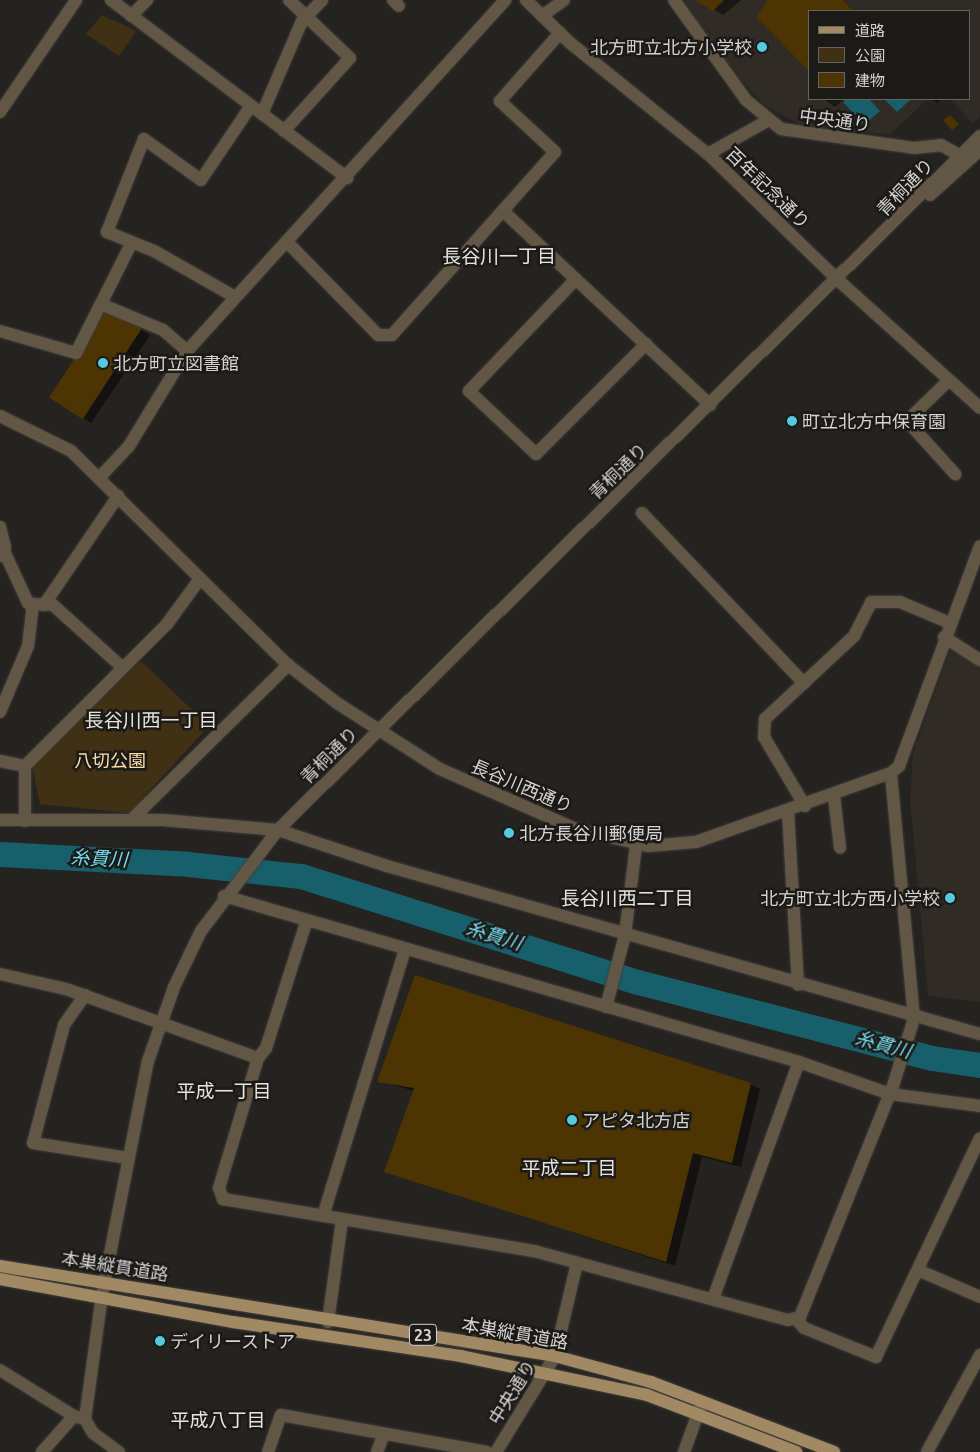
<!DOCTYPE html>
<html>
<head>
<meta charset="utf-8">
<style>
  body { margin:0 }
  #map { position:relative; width:980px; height:1452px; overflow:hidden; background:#252320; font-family:Ubuntu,"Noto Sans JP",sans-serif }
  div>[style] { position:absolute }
  .built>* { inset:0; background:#302b24 }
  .green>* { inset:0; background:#403014 }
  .water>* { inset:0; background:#175f6b }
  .shadow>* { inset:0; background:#0007; transform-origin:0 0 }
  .river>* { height:25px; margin:-12.5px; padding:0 12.5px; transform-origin:12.5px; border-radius:12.5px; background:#175f6b }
  .building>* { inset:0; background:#4d3503; transform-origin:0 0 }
  .roads { filter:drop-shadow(0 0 1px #413f3c) drop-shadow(0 0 1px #413f3c) }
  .minor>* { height:12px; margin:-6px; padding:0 6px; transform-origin:6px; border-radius:6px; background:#625745 }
  .major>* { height:12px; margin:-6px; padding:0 6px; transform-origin:6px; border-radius:6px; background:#a18963 }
  .dots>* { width:14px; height:14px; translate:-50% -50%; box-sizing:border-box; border:2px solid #1c1a17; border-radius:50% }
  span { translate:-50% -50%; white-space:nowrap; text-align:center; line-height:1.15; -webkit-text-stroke:5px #1c1a17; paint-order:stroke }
  .shield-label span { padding:1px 4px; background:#1c1a17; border:1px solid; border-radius:4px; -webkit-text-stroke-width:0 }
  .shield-label { font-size:16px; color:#d4d3d1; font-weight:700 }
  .poi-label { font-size:18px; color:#d4d3d1 }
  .right { translate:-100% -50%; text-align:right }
  .left { translate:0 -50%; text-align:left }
  .street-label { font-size:18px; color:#d4d3d1 }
  .park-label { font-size:18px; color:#fedca5 }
  .neighbourhood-label { font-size:19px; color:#e6e3df }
  .water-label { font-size:19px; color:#74dcf0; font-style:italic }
  .legend { position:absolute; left:808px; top:10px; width:162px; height:90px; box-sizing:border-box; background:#1c1a17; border:1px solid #666461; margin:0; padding:6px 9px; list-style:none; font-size:15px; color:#d4d3d1 }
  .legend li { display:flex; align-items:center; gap:10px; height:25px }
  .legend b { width:25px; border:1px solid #666461 }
</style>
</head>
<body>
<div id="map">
  <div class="built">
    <i style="clip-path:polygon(682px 0,980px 0,980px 116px,973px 123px,950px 99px,969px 99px,969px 11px,809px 11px,809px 99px,927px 99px,890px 135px,802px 125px,768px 108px,742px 82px)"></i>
    <i style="clip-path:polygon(954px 650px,980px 667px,980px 1002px,928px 996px,910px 799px,913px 753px,949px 652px)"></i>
  </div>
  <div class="green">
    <i style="clip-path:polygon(102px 15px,136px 31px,119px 56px,86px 34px)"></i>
    <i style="clip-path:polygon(141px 661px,209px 726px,129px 813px,40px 804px,32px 766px)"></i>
  </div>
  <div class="water">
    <i style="clip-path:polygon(847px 99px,869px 99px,880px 111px,864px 125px,843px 102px)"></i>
    <i style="clip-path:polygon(884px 99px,911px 99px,897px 112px)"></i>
  </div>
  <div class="shadow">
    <i style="clip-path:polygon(698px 0,741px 0,723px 15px)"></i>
    <i style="clip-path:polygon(773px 0,844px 0,854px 11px,809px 11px)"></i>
    <i style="clip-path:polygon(824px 99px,844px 99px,835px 107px)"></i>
    <i style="clip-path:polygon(932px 99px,941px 99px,937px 103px)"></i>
    <i style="left:117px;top:313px;width:40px;height:106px;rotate:34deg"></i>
    <i style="clip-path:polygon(378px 1081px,750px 1084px,760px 1089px,741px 1167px,702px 1157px,675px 1266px,385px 1171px,415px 1091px)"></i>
  </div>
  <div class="river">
    <i style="left:0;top:854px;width:188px;rotate:3deg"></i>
    <i style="left:188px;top:864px;width:114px;rotate:6.1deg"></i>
    <i style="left:301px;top:876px;width:353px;rotate:17.5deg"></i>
    <i style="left:638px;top:982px;width:304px;rotate:14.5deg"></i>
    <i style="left:932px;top:1058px;width:49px;rotate:8.3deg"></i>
  </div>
  <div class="building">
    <i style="clip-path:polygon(695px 0,724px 0,713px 11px)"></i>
    <i style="clip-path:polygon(768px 0,843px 0,854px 11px,809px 11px,809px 71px,756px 17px)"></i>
    <i style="clip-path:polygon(950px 115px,959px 124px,952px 130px,943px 120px)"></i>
    <i style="left:108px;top:307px;width:40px;height:108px;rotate:33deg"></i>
    <i style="clip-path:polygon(415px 975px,751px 1083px,732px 1163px,693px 1153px,666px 1262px,384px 1172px,414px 1088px,377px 1082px)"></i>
  </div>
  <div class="roads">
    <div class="minor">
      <i style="left:111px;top:0;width:296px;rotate:37deg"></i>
      <i style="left:393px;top:0;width:8px;rotate:45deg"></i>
      <i style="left:526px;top:0;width:60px;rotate:44.3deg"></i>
      <i style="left:569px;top:42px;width:179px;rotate:38.9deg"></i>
      <i style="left:708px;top:154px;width:181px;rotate:44.1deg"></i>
      <i style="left:838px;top:280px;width:191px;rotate:42deg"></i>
      <i style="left:674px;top:0;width:123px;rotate:54.2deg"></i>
      <i style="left:746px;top:100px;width:45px;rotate:39.6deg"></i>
      <i style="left:781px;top:129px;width:134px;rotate:8.1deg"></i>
      <i style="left:914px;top:148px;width:27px;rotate:-6deg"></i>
      <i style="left:941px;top:145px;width:23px;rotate:29deg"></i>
      <i style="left:131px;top:16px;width:23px;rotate:-45deg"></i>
      <i style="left:542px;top:16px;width:27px;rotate:-36deg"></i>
      <i style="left:0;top:112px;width:135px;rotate:-55.8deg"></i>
      <i style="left:262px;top:114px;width:101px;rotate:-66.7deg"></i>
      <i style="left:302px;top:21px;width:29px;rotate:-46deg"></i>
      <i style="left:284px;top:131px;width:98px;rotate:-47.9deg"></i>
      <i style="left:350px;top:58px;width:84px;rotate:-136.4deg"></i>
      <i style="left:708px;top:154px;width:68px;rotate:-29.2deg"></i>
      <i style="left:930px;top:195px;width:67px;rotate:-42deg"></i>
      <i style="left:503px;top:211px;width:284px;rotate:43.1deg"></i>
      <i style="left:289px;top:244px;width:127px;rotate:45.6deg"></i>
      <i style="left:378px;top:335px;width:14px"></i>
      <i style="left:392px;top:335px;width:245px;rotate:-48.3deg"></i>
      <i style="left:555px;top:152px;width:75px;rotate:-137.2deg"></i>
      <i style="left:500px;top:101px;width:91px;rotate:-48.6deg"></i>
      <i style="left:576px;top:279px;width:155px;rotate:133.7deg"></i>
      <i style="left:469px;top:391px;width:92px;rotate:43.2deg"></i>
      <i style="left:536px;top:454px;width:156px;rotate:-45deg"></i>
      <i style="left:235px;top:297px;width:93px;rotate:-150.4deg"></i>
      <i style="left:154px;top:251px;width:51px;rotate:-158deg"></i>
      <i style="left:107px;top:232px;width:100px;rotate:-68.3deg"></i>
      <i style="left:144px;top:139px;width:70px;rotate:35.7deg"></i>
      <i style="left:201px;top:180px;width:89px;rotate:-56deg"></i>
      <i style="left:103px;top:305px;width:65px;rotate:22.6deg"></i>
      <i style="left:163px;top:330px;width:32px;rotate:41deg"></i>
      <i style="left:0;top:331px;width:79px;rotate:16.1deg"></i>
      <i style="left:76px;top:353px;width:124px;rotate:-63.2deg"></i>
      <i style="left:948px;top:381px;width:57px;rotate:135.7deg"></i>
      <i style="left:907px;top:421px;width:72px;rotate:47.8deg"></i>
      <i style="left:0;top:416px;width:79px;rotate:26.2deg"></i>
      <i style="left:71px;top:451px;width:305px;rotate:44.6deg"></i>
      <i style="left:288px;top:665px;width:62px;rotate:37.8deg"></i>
      <i style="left:337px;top:703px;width:122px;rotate:32.7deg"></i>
      <i style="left:440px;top:769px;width:149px;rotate:23.8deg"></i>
      <i style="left:576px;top:829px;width:74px;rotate:13.3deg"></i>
      <i style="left:648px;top:846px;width:48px;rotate:-4.8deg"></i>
      <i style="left:696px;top:842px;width:207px;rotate:-19.5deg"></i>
      <i style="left:100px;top:477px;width:42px;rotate:-46.9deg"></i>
      <i style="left:129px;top:446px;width:111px;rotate:-58.6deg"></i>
      <i style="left:187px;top:351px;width:474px;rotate:-47.8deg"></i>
      <i style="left:642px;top:513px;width:235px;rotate:46.4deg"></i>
      <i style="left:0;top:527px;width:21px;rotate:76deg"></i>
      <i style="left:5px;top:547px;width:10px;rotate:119deg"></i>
      <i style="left:4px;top:551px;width:57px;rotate:65.2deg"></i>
      <i style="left:28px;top:603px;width:5px;rotate:11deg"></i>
      <i style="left:44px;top:605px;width:132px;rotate:-55.8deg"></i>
      <i style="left:944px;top:637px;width:43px;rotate:32.6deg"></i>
      <i style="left:0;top:712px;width:72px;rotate:-67deg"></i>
      <i style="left:28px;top:646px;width:42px;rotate:-83.2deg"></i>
      <i style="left:33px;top:604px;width:20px;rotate:3deg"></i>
      <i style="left:53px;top:605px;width:94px;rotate:42deg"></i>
      <i style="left:0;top:761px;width:25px;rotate:11deg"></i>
      <i style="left:834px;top:796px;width:52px;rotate:83.4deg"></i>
      <i style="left:805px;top:806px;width:80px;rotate:-120.7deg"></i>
      <i style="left:764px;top:737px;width:18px;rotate:-87deg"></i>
      <i style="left:765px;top:719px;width:122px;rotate:-43deg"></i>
      <i style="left:854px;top:636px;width:38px;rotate:-63deg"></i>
      <i style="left:871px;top:602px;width:29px"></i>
      <i style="left:900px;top:602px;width:54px;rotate:22.8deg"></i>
      <i style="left:788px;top:812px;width:173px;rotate:86.7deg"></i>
      <i style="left:0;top:820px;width:163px"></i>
      <i style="left:163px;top:820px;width:115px;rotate:5deg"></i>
      <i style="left:278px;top:830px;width:115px;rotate:18.3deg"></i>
      <i style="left:387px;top:866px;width:616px;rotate:15.82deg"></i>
      <i style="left:131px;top:820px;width:221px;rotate:-44.6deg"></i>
      <i style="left:25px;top:821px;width:55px;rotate:-90deg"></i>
      <i style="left:25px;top:766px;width:201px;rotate:-45deg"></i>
      <i style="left:167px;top:624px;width:54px;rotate:-54deg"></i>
      <i style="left:224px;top:896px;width:598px;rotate:16.1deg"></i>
      <i style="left:799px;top:1062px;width:96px;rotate:19.4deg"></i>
      <i style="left:890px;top:1094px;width:91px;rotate:7.6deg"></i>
      <i style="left:0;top:974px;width:68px;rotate:12.8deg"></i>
      <i style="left:66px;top:989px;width:204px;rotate:19.8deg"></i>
      <i style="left:258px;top:1058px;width:136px;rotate:106.7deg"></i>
      <i style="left:219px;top:1188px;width:12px;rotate:70deg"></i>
      <i style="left:223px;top:1199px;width:315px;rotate:9.5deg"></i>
      <i style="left:534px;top:1251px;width:263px;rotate:15.2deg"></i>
      <i style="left:788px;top:1320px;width:12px;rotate:-14deg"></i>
      <i style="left:800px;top:1317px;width:249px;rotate:-68.1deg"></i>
      <i style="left:893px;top:1086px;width:71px;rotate:-72.8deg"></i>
      <i style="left:914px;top:1018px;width:246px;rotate:-95.4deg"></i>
      <i style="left:891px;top:773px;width:11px;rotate:-41deg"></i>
      <i style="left:899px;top:766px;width:234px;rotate:-69.8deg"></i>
      <i style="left:85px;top:995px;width:37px;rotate:125deg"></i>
      <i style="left:64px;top:1025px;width:122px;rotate:104.7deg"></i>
      <i style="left:33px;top:1143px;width:96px;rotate:9deg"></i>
      <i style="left:606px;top:1007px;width:74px;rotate:-75.2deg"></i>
      <i style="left:625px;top:935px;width:91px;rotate:-83deg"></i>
      <i style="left:258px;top:1058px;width:13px;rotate:-51deg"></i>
      <i style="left:266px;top:1048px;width:131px;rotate:-72.3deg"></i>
      <i style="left:323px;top:1216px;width:278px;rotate:-72.9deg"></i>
      <i style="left:920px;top:1271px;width:65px;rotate:23.4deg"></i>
      <i style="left:713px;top:1299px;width:252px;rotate:-70.1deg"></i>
      <i style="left:796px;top:1319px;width:12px;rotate:48deg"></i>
      <i style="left:804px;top:1328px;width:78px;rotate:21.9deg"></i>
      <i style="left:876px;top:1357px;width:242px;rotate:-64.6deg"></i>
      <i style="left:328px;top:1322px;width:103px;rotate:-82.2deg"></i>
      <i style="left:0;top:1370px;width:87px;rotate:31.9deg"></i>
      <i style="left:42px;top:1452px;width:48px;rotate:-48.4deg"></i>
      <i style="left:74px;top:1416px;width:6px;rotate:18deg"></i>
      <i style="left:119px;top:1452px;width:32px;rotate:-144deg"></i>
      <i style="left:93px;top:1433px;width:16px;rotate:-120deg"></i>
      <i style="left:85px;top:1419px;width:125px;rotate:-82.2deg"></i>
      <i style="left:102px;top:1295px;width:238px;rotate:-78.9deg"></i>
      <i style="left:148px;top:1061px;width:78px;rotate:-70.6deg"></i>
      <i style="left:174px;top:987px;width:62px;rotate:-64.3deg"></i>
      <i style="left:201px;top:931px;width:127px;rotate:-52.7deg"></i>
      <i style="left:278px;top:830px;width:987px;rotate:-44.67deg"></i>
      <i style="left:268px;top:1452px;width:39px;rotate:-71deg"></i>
      <i style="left:281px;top:1415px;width:209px;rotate:10.2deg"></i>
      <i style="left:377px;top:1452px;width:17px;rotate:-69deg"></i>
      <i style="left:496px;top:1452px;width:113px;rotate:-58.4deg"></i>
      <i style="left:555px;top:1356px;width:96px;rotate:-76.7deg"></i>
      <i style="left:684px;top:1452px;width:50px;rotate:-70.1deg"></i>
      <i style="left:927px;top:1452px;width:111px;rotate:-61.3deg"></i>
    </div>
    <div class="major">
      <i style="left:0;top:1266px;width:562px;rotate:9.21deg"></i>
      <i style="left:555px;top:1356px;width:99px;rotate:15.2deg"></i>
      <i style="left:651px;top:1382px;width:196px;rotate:20.9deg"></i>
      <i style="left:0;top:1279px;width:237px;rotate:10.5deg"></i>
      <i style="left:233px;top:1322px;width:231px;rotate:8.5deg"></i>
      <i style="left:461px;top:1356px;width:190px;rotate:11.8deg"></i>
      <i style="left:647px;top:1395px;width:160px;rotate:20.9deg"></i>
    </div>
  </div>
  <div class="dots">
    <i style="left:762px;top:47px;background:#55cae0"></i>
    <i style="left:103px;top:363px;background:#55cae0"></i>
    <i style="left:792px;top:421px;background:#55cae0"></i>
    <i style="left:509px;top:833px;background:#55cae0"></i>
    <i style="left:950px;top:898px;background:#55cae0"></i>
    <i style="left:572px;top:1120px;background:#55cae0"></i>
    <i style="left:160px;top:1341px;background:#55cae0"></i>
  </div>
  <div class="shield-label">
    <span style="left:423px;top:1335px">23</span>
  </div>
  <div class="poi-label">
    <span class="right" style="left:752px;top:47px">北方町立北方小学校</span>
    <span class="left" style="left:113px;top:363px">北方町立図書館</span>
    <span class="left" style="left:802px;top:421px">町立北方中保育園</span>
    <span class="left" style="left:519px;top:833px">北方長谷川郵便局</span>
    <span class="right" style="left:940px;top:898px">北方町立北方西小学校</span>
    <span class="left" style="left:582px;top:1120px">アピタ北方店</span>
    <span class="left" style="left:170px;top:1341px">デイリーストア</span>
  </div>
  <div class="street-label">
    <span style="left:835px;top:120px;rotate:8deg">中央通り</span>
    <span style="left:905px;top:187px;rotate:-46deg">青桐通り</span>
    <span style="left:768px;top:188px;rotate:44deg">百年記念通り</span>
    <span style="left:618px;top:471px;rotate:-44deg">青桐通り</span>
    <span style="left:329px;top:755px;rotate:-45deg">青桐通り</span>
    <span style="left:522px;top:786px;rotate:23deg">長谷川西通り</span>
    <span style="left:115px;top:1266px;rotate:9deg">本巣縦貫道路</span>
    <span style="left:515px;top:1333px;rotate:10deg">本巣縦貫道路</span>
    <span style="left:512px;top:1392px;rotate:-58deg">中央通り</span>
  </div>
  <div class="park-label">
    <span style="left:110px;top:760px">八切公園</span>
  </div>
  <div class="neighbourhood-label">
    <span style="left:499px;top:257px">長谷川一丁目</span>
    <span style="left:151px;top:721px">長谷川西一丁目</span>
    <span style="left:627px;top:899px">長谷川西二丁目</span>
    <span style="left:224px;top:1092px">平成一丁目</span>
    <span style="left:569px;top:1169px">平成二丁目</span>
    <span style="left:218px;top:1421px">平成八丁目</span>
  </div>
  <div class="water-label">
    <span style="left:99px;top:859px;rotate:3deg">糸貫川</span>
    <span style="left:494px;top:936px;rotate:17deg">糸貫川</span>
    <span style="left:883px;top:1045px;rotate:15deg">糸貫川</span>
  </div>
  <ul class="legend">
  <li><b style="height:6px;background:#a18963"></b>道路</li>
  <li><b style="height:14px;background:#403014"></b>公園</li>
  <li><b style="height:14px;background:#4d3503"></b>建物</li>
  </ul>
</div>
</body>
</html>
